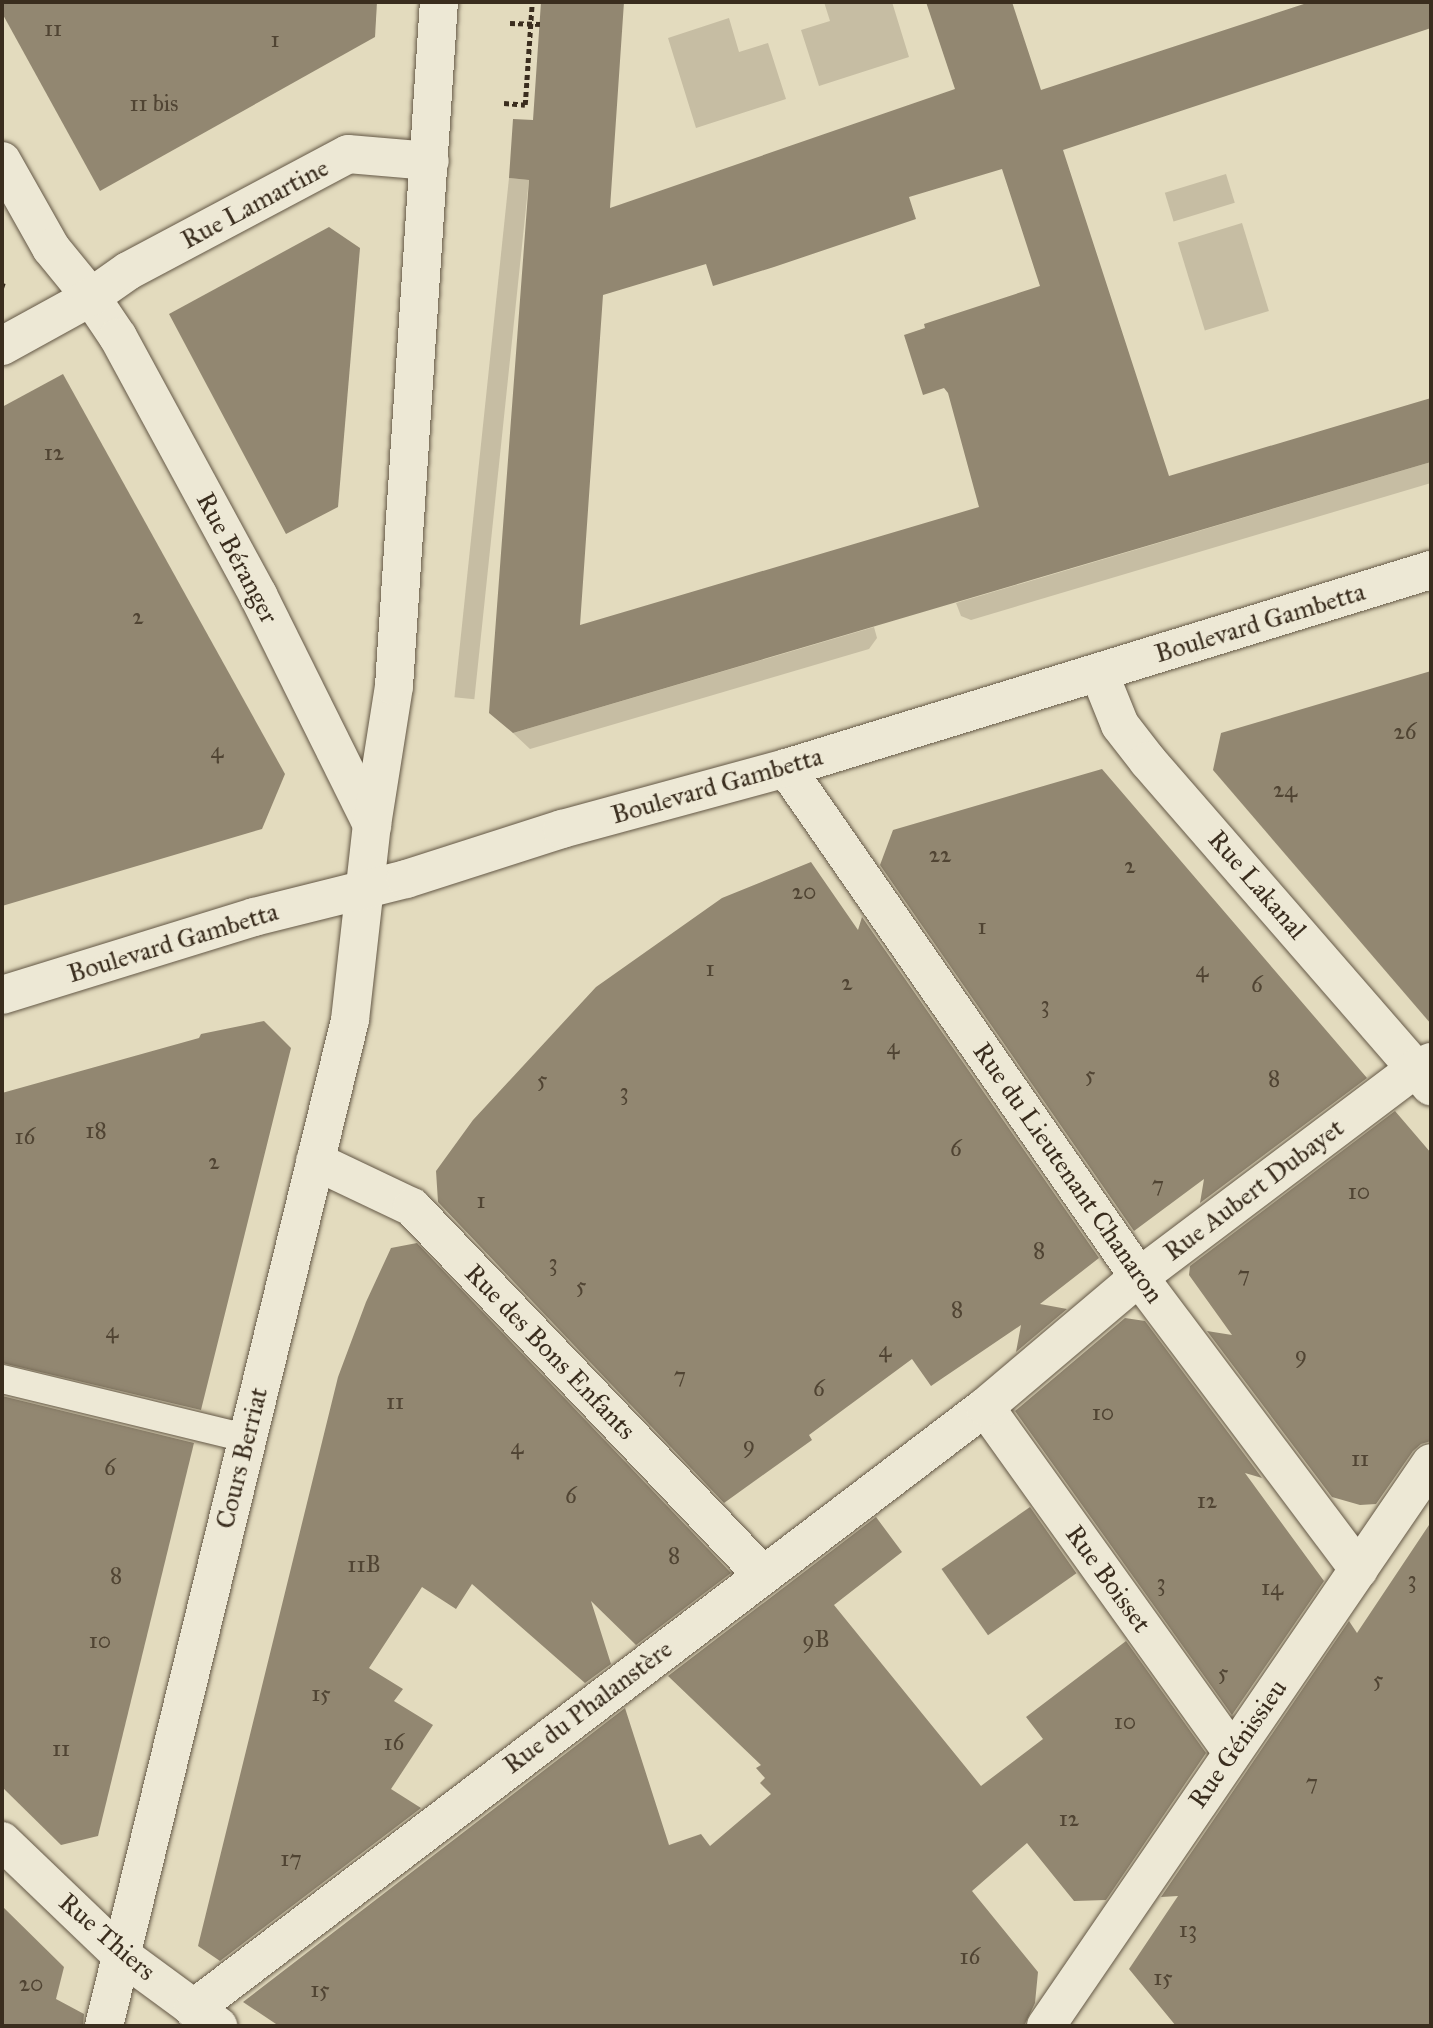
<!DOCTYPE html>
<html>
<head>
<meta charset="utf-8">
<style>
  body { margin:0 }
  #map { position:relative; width:1433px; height:2028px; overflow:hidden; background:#e3dbbe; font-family:"IM FELL Great Primer",serif }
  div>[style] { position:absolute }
  .green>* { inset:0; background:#c6bda3; transform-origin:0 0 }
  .building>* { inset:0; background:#928771; transform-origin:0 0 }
  .path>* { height:4.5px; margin-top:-2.25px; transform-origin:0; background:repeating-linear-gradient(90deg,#3a2d1e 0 5px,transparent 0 8.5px) }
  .roads { filter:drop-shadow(0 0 2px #645846) drop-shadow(0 0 2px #645846) }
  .service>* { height:28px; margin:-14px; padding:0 14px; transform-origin:14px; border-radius:14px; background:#ede8d5 }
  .minor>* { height:38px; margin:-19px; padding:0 19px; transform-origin:19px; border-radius:19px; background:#ede8d5 }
  .tertiary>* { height:38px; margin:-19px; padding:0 19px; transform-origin:19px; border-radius:19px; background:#ede8d5 }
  span { translate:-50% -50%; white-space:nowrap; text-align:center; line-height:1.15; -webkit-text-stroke:7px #ede8d5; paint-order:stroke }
  .number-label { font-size:23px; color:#504433 }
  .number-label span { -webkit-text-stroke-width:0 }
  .street-label { font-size:26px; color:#3a2d1e }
  .frame { position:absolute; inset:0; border:4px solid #3a2d1e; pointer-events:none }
</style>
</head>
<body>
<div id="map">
  <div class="green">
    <i style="clip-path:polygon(824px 2px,892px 2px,909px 57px,819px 86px,801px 30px,830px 21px)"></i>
    <i style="clip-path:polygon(729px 18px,739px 52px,768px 43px,786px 99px,696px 128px,668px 38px)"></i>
    <i style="left:1226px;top:174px;width:30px;height:64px;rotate:73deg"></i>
    <i style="left:509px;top:178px;width:20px;height:522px;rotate:6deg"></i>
    <i style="left:1242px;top:223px;width:92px;height:67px;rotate:73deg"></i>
    <i style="clip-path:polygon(1431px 462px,1431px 483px,971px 620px,961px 616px,956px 603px)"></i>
    <i style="clip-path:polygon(874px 627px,877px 638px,869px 649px,530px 749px,513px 733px)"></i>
  </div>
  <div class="building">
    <i style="clip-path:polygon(2px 2px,377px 2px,375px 37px,100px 191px,2px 13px)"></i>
    <i style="clip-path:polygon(evenodd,541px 2px,624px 2px,610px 208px,955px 89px,926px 2px,1012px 2px,1041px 90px,1310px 2px,1431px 2px,1431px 28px,1063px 150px,1169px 476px,1431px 398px,1431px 462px,513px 733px,489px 713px,529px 180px,509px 178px,513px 119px,533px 120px,541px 2px,1002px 169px,1040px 286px,924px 324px,925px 328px,904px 335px,923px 395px,944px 388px,948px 393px,979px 507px,580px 625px,603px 295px,706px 264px,713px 286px,774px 267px,916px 219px,909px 197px,1002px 169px)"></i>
    <i style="clip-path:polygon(329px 227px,360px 248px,338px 507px,286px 534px,169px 314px)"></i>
    <i style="clip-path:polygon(63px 374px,285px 774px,262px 829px,2px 906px,2px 407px)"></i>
    <i style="clip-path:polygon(1431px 671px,1431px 1024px,1213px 770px,1221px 733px)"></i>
    <i style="clip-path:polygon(1102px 769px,1367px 1078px,1200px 1203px,1204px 1179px,1134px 1231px,880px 865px,893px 830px)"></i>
    <i style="clip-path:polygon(811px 862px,858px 930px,862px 917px,1099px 1258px,1040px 1304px,1067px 1309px,1016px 1352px,1021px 1325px,931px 1386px,912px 1359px,809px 1435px,812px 1440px,724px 1503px,438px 1202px,436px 1171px,473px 1120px,596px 987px,722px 898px)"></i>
    <i style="clip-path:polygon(264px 1021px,291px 1048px,201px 1410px,2px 1363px,2px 1093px,199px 1038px,201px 1034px)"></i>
    <i style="clip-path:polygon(1395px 1111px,1431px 1153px,1431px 1441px,1421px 1444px,1413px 1451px,1376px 1504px,1360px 1505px,1332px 1497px,1207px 1331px,1232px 1335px,1189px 1275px,1190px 1266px)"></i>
    <i style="clip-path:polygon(417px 1243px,731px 1573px,636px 1645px,591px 1601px,611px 1664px,585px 1683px,472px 1584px,456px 1609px,422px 1587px,369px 1668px,403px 1689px,394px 1701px,433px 1725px,391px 1789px,421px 1808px,220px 1961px,198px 1946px,338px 1377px,366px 1302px,391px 1248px)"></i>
    <i style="clip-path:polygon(1125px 1318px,1145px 1321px,1262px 1478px,1245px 1473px,1324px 1581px,1232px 1715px,1015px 1411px)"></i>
    <i style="clip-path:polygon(2px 1396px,194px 1443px,98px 1836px,61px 1845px,2px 1787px)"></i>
    <i style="left:1030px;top:1507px;width:81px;height:108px;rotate:55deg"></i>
    <i style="clip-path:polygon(876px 1517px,902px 1552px,834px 1605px,981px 1786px,1043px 1739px,1026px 1717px,1126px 1641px,1206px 1753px,1106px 1900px,1074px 1901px,1027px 1843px,972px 1891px,1038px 1972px,1035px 2003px,1024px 2026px,279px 2026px,243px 2002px,625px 1708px,669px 1845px,701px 1834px,710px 1846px,771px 1794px,760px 1783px,765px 1778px,756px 1768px,761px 1765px,668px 1676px)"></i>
    <i style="clip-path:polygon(1431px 1522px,1431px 2026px,1176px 2026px,1129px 1969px,1178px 1896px,1161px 1897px,1349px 1621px,1357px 1633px)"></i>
    <i style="clip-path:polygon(2px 1906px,64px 1967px,56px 1999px,84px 2014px,83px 2026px,2px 2026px)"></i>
  </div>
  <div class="path">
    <i style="left:510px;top:23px;width:30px;rotate:2deg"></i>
    <i style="left:504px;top:103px;width:21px;rotate:5deg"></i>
    <i style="left:525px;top:105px;width:103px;rotate:-86.1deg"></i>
    <i style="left:2px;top:285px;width:3px;rotate:18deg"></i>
  </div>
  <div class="roads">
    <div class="service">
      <i style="left:2px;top:1379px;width:251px;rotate:13.6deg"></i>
    </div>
    <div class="minor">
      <i style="left:2px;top:161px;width:100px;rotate:60.6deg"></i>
      <i style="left:51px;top:248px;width:63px;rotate:50.8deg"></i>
      <i style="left:91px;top:297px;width:48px;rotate:56deg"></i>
      <i style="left:118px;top:337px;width:294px;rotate:61.5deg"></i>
      <i style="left:258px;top:595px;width:257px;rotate:63.6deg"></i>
      <i style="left:2px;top:346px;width:102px;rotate:-28.8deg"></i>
      <i style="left:91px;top:297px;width:45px;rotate:-35.1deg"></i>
      <i style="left:128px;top:271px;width:249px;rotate:-28deg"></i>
      <i style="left:348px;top:154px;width:82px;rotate:4.9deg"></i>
      <i style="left:1099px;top:673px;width:56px;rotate:68deg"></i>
      <i style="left:1120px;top:725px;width:46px;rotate:52.1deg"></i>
      <i style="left:1148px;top:761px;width:431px;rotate:49deg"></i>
      <i style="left:786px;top:768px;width:619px;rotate:55.26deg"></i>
      <i style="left:1139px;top:1277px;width:366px;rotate:53.1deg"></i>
      <i style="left:315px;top:1161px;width:107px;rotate:25.4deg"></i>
      <i style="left:412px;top:1207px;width:507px;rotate:46.36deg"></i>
      <i style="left:985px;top:1407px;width:423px;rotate:54.4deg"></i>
      <i style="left:2px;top:1841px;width:163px;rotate:43.8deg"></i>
      <i style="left:120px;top:1954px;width:122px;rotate:36.3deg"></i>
      <i style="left:193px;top:2009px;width:995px;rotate:-37.24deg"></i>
      <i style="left:985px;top:1407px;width:202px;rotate:-40.2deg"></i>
      <i style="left:1139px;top:1277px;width:347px;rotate:-37deg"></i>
      <i style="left:1416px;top:1068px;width:16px;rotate:-22deg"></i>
      <i style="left:104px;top:2026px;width:1036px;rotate:-76.26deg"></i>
      <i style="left:350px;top:1020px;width:196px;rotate:-83.6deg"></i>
      <i style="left:372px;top:825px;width:141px;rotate:-81deg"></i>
      <i style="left:394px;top:686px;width:685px;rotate:-86.24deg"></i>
      <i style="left:1046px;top:2026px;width:682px;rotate:-55.63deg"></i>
    </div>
    <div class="tertiary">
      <i style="left:2px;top:995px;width:264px;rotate:-17.2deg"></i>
      <i style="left:254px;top:917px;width:157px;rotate:-14deg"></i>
      <i style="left:406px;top:879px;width:164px;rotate:-17.8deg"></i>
      <i style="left:562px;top:829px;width:232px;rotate:-15.2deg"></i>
      <i style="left:786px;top:768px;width:675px;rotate:-17.07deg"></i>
    </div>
  </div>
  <div class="number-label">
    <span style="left:53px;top:28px">11</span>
    <span style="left:275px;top:39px">1</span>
    <span style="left:154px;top:103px">11 bis</span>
    <span style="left:54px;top:452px">12</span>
    <span style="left:138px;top:616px">2</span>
    <span style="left:1405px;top:731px">26</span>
    <span style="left:217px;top:750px">4</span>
    <span style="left:1285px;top:789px">24</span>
    <span style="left:940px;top:854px">22</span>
    <span style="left:1130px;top:865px">2</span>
    <span style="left:804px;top:891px">20</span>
    <span style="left:982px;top:926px">1</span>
    <span style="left:710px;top:968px">1</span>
    <span style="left:1202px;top:969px">4</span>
    <span style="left:847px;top:982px">2</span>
    <span style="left:1257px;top:984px">6</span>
    <span style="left:1045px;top:1004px">3</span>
    <span style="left:893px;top:1046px">4</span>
    <span style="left:1090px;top:1074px">5</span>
    <span style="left:1274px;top:1078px">8</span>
    <span style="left:542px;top:1079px">5</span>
    <span style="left:624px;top:1091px">3</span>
    <span style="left:96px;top:1130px">18</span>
    <span style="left:25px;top:1136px">16</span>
    <span style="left:956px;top:1148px">6</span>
    <span style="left:214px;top:1161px">2</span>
    <span style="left:1158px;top:1184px">7</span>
    <span style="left:1359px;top:1191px">10</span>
    <span style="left:481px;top:1200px">1</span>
    <span style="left:1039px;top:1250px">8</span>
    <span style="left:553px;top:1262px">3</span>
    <span style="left:1244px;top:1274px">7</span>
    <span style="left:581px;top:1285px">5</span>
    <span style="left:957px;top:1309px">8</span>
    <span style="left:112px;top:1330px">4</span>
    <span style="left:885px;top:1349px">4</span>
    <span style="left:1301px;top:1354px">9</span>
    <span style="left:680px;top:1375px">7</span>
    <span style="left:819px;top:1388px">6</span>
    <span style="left:395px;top:1401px">11</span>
    <span style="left:1103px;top:1412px">10</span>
    <span style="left:749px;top:1444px">9</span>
    <span style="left:517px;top:1446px">4</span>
    <span style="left:1360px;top:1458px">11</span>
    <span style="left:110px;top:1467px">6</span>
    <span style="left:571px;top:1495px">6</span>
    <span style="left:1207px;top:1500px">12</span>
    <span style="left:674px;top:1555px">8</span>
    <span style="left:364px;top:1564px">11B</span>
    <span style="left:116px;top:1575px">8</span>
    <span style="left:1412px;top:1579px">3</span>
    <span style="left:1161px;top:1582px">3</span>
    <span style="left:1272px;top:1587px">14</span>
    <span style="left:816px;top:1639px">9B</span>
    <span style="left:100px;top:1640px">10</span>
    <span style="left:1223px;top:1672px">5</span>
    <span style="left:1378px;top:1679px">5</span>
    <span style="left:321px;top:1693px">15</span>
    <span style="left:1125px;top:1721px">10</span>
    <span style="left:394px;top:1742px">16</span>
    <span style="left:61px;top:1748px">11</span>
    <span style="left:1312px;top:1782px">7</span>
    <span style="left:1069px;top:1818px">12</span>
    <span style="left:291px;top:1858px">17</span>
    <span style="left:1188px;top:1929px">13</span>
    <span style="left:970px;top:1956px">16</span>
    <span style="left:1163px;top:1977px">15</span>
    <span style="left:31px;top:1983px">20</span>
    <span style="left:320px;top:1989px">15</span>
  </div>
  <div class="street-label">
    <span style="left:255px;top:204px;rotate:-28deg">Rue Lamartine</span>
    <span style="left:237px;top:558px;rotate:62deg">Rue Béranger</span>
    <span style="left:1260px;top:623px;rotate:-17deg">Boulevard Gambetta</span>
    <span style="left:717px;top:786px;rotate:-16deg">Boulevard Gambetta</span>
    <span style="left:1257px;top:885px;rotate:49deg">Rue Lakanal</span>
    <span style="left:173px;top:943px;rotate:-17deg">Boulevard Gambetta</span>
    <span style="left:1068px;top:1173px;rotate:55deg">Rue du Lieutenant Chanaron</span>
    <span style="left:1254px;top:1190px;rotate:-37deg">Rue Aubert Dubayet</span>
    <span style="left:550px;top:1352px;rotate:46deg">Rue des Bons Enfants</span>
    <span style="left:242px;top:1458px;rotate:-76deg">Cours Berriat</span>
    <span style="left:1108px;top:1579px;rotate:54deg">Rue Boisset</span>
    <span style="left:588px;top:1707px;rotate:-37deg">Rue du Phalanstère</span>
    <span style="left:1238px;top:1744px;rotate:-55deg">Rue Génissieu</span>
    <span style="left:107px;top:1937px;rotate:41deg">Rue Thiers</span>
  </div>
  <div class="frame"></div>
</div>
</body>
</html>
